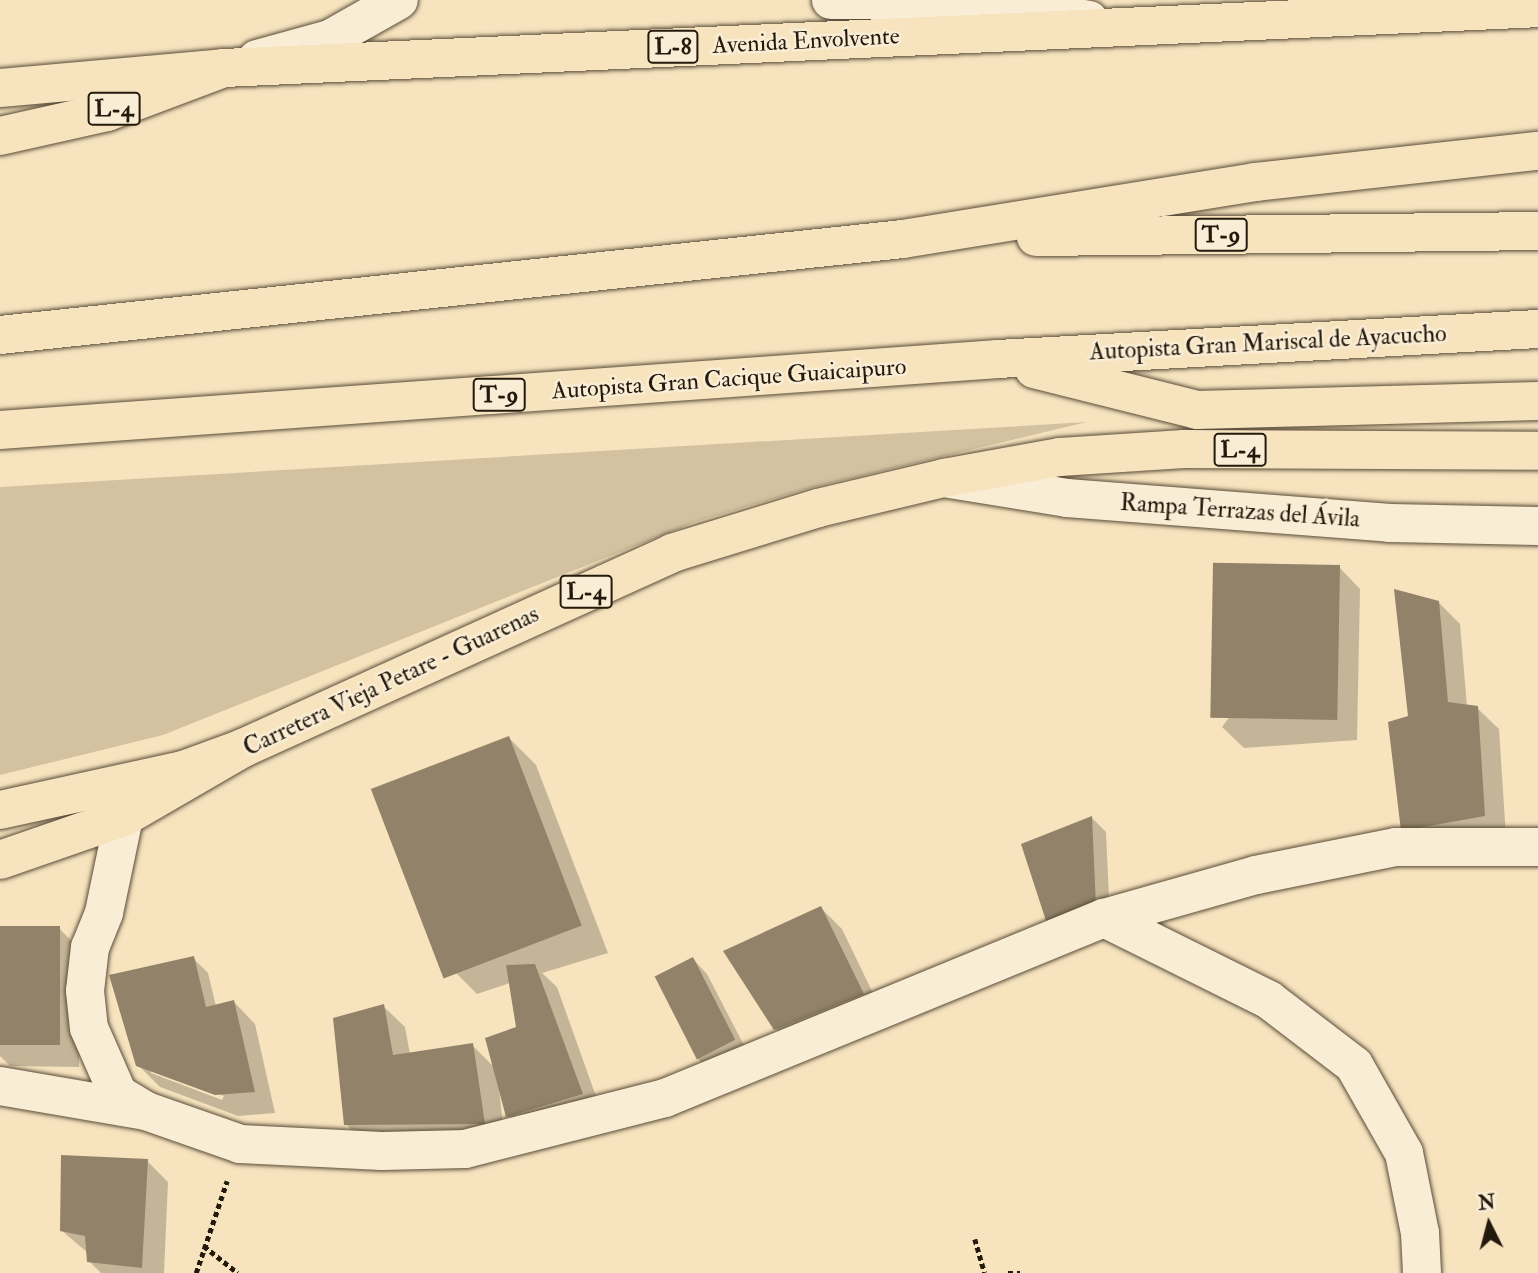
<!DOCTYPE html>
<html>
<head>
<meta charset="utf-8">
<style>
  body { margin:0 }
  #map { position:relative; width:1538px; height:1273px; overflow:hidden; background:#f7e3be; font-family:"IM FELL Double Pica",serif }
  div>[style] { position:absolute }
  .green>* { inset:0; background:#d3c1a0 }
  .shadow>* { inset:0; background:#0003 }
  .building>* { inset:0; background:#928269; transform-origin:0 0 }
  .path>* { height:4.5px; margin-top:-2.25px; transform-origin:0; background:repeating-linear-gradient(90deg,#24190d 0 5px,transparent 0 8.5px) }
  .roads { filter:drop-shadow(0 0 2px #594c39) drop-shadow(0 0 2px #594c39) }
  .minor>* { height:38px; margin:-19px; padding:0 19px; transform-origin:19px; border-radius:19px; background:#faedd5 }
  .primary>* { height:38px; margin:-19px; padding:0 19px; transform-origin:19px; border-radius:19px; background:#f7e3be }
  .motorway>* { height:38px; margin:-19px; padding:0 19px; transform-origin:19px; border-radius:19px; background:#f7e3be }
  span { translate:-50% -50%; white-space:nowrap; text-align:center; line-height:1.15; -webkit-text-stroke:5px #faedd5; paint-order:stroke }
  .shield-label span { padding:2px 5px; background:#faedd5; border:2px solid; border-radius:5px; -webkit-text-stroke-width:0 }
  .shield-label { font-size:23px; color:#24190d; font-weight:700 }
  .street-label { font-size:24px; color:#24190d }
  .north { position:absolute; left:1454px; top:1189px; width:70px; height:70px; -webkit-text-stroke:5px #faedd5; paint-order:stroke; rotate:354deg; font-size:19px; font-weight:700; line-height:28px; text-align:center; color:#24190d }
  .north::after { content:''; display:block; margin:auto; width:24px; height:32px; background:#24190d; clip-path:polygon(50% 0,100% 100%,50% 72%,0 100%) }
</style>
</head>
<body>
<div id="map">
  <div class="green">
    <i style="clip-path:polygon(1087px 422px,810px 488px,695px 522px,163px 735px,0 775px,0 487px)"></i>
  </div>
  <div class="shadow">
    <i style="clip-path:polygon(1339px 567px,1360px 589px,1357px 740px,1244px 748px,1222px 727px)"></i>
    <i style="clip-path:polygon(1438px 602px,1460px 624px,1467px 706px,1477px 708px,1499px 729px,1506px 837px,1403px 830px,1410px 717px)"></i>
    <i style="clip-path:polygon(509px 738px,536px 765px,608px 953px,542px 973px,557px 987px,603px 1116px,529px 1138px,508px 1116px,498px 1079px,505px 1144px,368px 1146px,346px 1124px,383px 1006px,405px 1027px,410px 1054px,472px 1045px,495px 1068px,518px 1028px,510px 983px,477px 994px,449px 966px)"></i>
    <i style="clip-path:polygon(1092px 818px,1106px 832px,1110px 921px,1064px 940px)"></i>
    <i style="clip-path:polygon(821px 908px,842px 929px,884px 1016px,797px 1050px,776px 1029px)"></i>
    <i style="clip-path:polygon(0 927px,59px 928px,80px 950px,79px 1067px,10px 1066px,0 1056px)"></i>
    <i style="clip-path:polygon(evenodd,193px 958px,208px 973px,216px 1006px,234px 1002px,255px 1024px,275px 1113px,238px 1116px,160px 1087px,138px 1065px,112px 977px,193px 958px,151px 1069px,224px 1096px,222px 1100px,151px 1073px,151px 1069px)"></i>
    <i style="clip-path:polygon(693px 959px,707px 974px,749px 1055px,714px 1075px,699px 1060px)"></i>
    <i style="clip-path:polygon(147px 1161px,168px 1182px,164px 1273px,101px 1273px,89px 1261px,88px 1253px,61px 1230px)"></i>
  </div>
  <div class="building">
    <i style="left:1340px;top:565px;width:155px;height:127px;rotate:91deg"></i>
    <i style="clip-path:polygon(1394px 589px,1439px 601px,1448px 702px,1478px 706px,1485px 816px,1401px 831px,1388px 722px,1408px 716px)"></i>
    <i style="left:509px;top:736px;width:203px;height:148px;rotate:69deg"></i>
    <i style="clip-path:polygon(1092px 816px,1096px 907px,1048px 927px,1021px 844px)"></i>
    <i style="clip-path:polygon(821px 906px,864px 994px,774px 1030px,723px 951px)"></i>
    <i style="left:0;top:926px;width:60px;height:119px"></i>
    <i style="clip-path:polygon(194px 956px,206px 1007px,234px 1000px,255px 1092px,215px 1095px,136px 1066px,109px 975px)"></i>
    <i style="left:693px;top:957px;width:93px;height:43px;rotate:63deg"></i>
    <i style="clip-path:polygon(535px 964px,583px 1094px,506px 1117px,485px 1038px,516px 1027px,506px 965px)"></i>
    <i style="clip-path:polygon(384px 1004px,393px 1055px,473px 1043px,485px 1124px,344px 1125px,333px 1018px)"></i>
    <i style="clip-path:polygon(61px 1155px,148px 1159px,142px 1268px,87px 1262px,85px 1236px,60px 1231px)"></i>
  </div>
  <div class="path">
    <i style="left:975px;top:1239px;width:35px;rotate:74deg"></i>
    <i style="left:204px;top:1246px;width:43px;rotate:38.5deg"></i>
    <i style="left:196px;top:1273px;width:97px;rotate:-71.4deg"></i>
    <i style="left:1008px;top:1273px;width:12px"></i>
  </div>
  <div class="roads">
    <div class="minor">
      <i style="left:831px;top:0;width:142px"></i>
      <i style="left:973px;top:0;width:118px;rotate:9.8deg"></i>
      <i style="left:257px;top:59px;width:76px;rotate:-15.3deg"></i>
      <i style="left:330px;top:39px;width:79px;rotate:-29.5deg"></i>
      <i style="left:950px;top:479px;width:119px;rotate:9.2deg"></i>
      <i style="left:1067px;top:498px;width:324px;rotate:4.4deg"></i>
      <i style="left:1390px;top:523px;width:148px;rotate:1.2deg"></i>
      <i style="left:124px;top:817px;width:98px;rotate:101.8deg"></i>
      <i style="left:104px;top:913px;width:37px;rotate:112deg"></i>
      <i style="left:90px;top:947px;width:44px;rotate:96.5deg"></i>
      <i style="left:85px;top:991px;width:37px;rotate:84deg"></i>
      <i style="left:89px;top:1028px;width:72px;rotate:66.3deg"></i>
      <i style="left:118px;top:1094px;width:33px;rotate:31deg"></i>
      <i style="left:1104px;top:918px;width:184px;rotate:26.4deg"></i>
      <i style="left:1269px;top:1000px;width:107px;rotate:37.4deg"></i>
      <i style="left:1354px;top:1065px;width:101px;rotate:60.4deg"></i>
      <i style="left:1404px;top:1153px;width:82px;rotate:78.7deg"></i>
      <i style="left:1420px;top:1233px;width:40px;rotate:87.1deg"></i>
      <i style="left:0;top:1086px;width:148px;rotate:9.7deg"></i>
      <i style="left:146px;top:1111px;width:100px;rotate:19.3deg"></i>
      <i style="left:240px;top:1144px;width:142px;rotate:2.8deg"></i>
      <i style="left:382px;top:1151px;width:83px;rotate:-1.4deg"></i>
      <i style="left:465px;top:1149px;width:206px;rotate:-14.3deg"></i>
      <i style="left:665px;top:1098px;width:474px;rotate:-22.3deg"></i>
      <i style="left:1104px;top:918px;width:158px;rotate:-15.8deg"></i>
      <i style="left:1256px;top:875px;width:143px;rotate:-11.3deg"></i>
      <i style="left:1396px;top:847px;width:142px"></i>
    </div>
    <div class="primary">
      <i style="left:0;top:136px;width:110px;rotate:-12.6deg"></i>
      <i style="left:107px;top:112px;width:125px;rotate:-20.6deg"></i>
      <i style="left:224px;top:68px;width:1315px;rotate:-2.61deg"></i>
      <i style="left:0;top:860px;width:131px;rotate:-19.1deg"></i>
      <i style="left:124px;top:817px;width:138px;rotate:-30.1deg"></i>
      <i style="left:243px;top:748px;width:471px;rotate:-24.4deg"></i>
      <i style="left:672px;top:553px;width:153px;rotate:-17.1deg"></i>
      <i style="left:818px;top:508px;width:130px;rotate:-13.4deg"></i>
      <i style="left:944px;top:478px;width:118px;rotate:-10.3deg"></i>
      <i style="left:1060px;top:457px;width:124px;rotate:-3.7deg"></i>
      <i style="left:1184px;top:449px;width:354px;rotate:0.3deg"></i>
    </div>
    <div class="motorway">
      <i style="left:0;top:88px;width:225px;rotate:-5.1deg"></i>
      <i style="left:1036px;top:237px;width:502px;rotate:-0.68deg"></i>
      <i style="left:0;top:335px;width:908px;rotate:-6.07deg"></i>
      <i style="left:903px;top:239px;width:357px;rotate:-9.2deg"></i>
      <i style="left:1255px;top:182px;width:285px;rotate:-6.3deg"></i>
      <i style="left:1034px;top:369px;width:168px;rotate:14.1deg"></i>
      <i style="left:1197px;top:410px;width:341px;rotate:-1.5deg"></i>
      <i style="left:0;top:430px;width:1001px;rotate:-4.07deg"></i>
      <i style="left:998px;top:359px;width:541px;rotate:-3.18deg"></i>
      <i style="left:0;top:810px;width:187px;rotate:-12.3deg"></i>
      <i style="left:183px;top:770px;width:64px;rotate:-20.1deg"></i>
    </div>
  </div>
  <div class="shield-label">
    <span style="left:673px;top:47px">L-8</span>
    <span style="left:114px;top:109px">L-4</span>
    <span style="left:1221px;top:235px">T-9</span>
    <span style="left:499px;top:395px">T-9</span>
    <span style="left:1240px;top:450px">L-4</span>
    <span style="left:586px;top:592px">L-4</span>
  </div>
  <div class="street-label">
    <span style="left:806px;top:41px;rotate:-3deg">Avenida Envolvente</span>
    <span style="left:1268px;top:343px;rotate:-3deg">Autopista Gran Mariscal de Ayacucho</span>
    <span style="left:729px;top:379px;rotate:-4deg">Autopista Gran Cacique Guaicaipuro</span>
    <span style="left:1240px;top:511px;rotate:4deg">Rampa Terrazas del Ávila</span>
    <span style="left:391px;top:681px;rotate:-25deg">Carretera Vieja Petare - Guarenas</span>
  </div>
  <div class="north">N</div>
</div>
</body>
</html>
